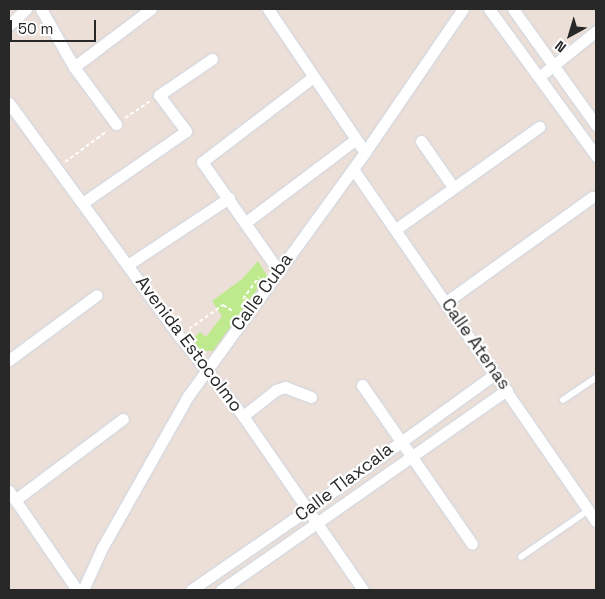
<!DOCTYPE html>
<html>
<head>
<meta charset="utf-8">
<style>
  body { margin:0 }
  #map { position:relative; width:605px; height:599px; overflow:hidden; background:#ecdfd7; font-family:"Space Grotesk",sans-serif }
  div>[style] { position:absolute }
  .green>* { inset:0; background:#bfe98d }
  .path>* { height:2px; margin-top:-1px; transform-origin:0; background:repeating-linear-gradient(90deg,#fff 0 4px,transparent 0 6.5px) }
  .roads { filter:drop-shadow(0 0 1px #ccd5e3) drop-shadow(0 0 1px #ccd5e3) }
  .service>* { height:5.5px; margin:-2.75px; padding:0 2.75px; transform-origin:2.75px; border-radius:2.75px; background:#fff }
  .minor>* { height:11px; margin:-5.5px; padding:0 5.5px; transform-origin:5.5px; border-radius:5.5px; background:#fff }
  span { translate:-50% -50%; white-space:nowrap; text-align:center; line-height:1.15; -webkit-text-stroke:4.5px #fff; paint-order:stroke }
  .street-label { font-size:18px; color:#282828 }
  .frame { position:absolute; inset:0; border:10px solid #282828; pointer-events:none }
  .north { position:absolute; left:545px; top:10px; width:50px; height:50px; -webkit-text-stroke:4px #fff; paint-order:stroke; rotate:219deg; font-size:14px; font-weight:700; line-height:20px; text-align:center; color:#282828 }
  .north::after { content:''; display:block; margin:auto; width:18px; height:22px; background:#282828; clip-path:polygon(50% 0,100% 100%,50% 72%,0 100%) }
  .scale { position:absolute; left:10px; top:20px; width:86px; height:22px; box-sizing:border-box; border:2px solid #282828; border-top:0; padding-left:6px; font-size:15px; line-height:18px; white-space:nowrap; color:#282828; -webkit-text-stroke:4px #fff; paint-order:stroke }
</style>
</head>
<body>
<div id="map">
  <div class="green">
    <i style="clip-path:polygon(258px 261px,267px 276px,213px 351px,199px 351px,191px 340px,200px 332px,206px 337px,222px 316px,212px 301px,242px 279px)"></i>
  </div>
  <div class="path">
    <i style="left:190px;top:9px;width:5px"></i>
    <i style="left:125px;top:118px;width:30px;rotate:-34deg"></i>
    <i style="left:65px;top:162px;width:52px;rotate:-36.4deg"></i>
    <i style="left:243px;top:299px;width:27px;rotate:-54deg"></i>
    <i style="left:189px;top:329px;width:42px;rotate:-35.2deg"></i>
    <i style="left:223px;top:305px;width:13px;rotate:32deg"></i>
  </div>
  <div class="roads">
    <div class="service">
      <i style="left:563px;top:400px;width:40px;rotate:-34deg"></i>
      <i style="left:521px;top:557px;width:83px;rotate:-34.7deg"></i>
    </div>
    <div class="minor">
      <i style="left:41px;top:9px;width:67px;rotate:60.4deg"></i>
      <i style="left:74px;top:67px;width:71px;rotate:53.6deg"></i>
      <i style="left:268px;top:9px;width:173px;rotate:55.9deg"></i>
      <i style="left:489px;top:9px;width:182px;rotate:53.9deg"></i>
      <i style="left:513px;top:9px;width:143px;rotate:54.4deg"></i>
      <i style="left:9px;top:25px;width:23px;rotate:-43deg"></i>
      <i style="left:74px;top:67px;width:96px;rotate:-37deg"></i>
      <i style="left:539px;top:77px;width:73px;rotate:-38.9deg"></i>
      <i style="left:9px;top:103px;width:288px;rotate:53.9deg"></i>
      <i style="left:179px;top:336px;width:102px;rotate:51.3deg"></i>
      <i style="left:243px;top:416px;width:211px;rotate:55.4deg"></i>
      <i style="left:421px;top:141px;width:56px;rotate:55.2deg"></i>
      <i style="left:353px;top:169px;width:428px;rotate:55.4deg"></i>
      <i style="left:84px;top:202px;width:124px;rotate:-34.8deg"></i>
      <i style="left:186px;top:131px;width:45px;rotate:-126.9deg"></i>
      <i style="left:159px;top:95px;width:64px;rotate:-34.2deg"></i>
      <i style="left:246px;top:222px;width:136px;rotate:-37deg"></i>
      <i style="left:396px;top:229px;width:176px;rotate:-35.5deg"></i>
      <i style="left:129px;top:264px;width:120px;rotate:-33.4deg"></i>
      <i style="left:278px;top:270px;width:132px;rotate:-125.1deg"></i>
      <i style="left:202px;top:162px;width:138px;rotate:-37.4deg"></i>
      <i style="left:446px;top:302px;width:180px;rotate:-35.7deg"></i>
      <i style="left:9px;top:360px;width:109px;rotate:-36.5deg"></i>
      <i style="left:362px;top:385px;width:193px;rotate:55.3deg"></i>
      <i style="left:243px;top:416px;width:42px;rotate:-38.2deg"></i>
      <i style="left:276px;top:390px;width:9px;rotate:-18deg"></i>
      <i style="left:285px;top:387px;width:28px;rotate:21deg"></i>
      <i style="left:9px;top:491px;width:120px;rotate:55.5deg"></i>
      <i style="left:15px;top:500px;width:135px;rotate:-36.9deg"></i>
      <i style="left:83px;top:590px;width:46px;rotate:-65.7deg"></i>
      <i style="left:102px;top:548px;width:175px;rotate:-60.5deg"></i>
      <i style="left:188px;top:396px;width:301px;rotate:-54deg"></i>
      <i style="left:365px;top:152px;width:173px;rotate:-55.6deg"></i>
      <i style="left:191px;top:590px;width:141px;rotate:-34.6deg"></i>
      <i style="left:307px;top:510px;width:233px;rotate:-35.9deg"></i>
      <i style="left:221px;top:590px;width:349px;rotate:-35deg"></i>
    </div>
  </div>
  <div class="street-label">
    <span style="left:262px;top:292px;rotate:-54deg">Calle Cuba</span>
    <span style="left:189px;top:344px;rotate:53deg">Avenida Estocolmo</span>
    <span style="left:476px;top:344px;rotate:55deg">Calle Atenas</span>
    <span style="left:344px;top:482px;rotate:-37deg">Calle Tlaxcala</span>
  </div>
  <div class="frame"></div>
  <div class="north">N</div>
  <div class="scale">50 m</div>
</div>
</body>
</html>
